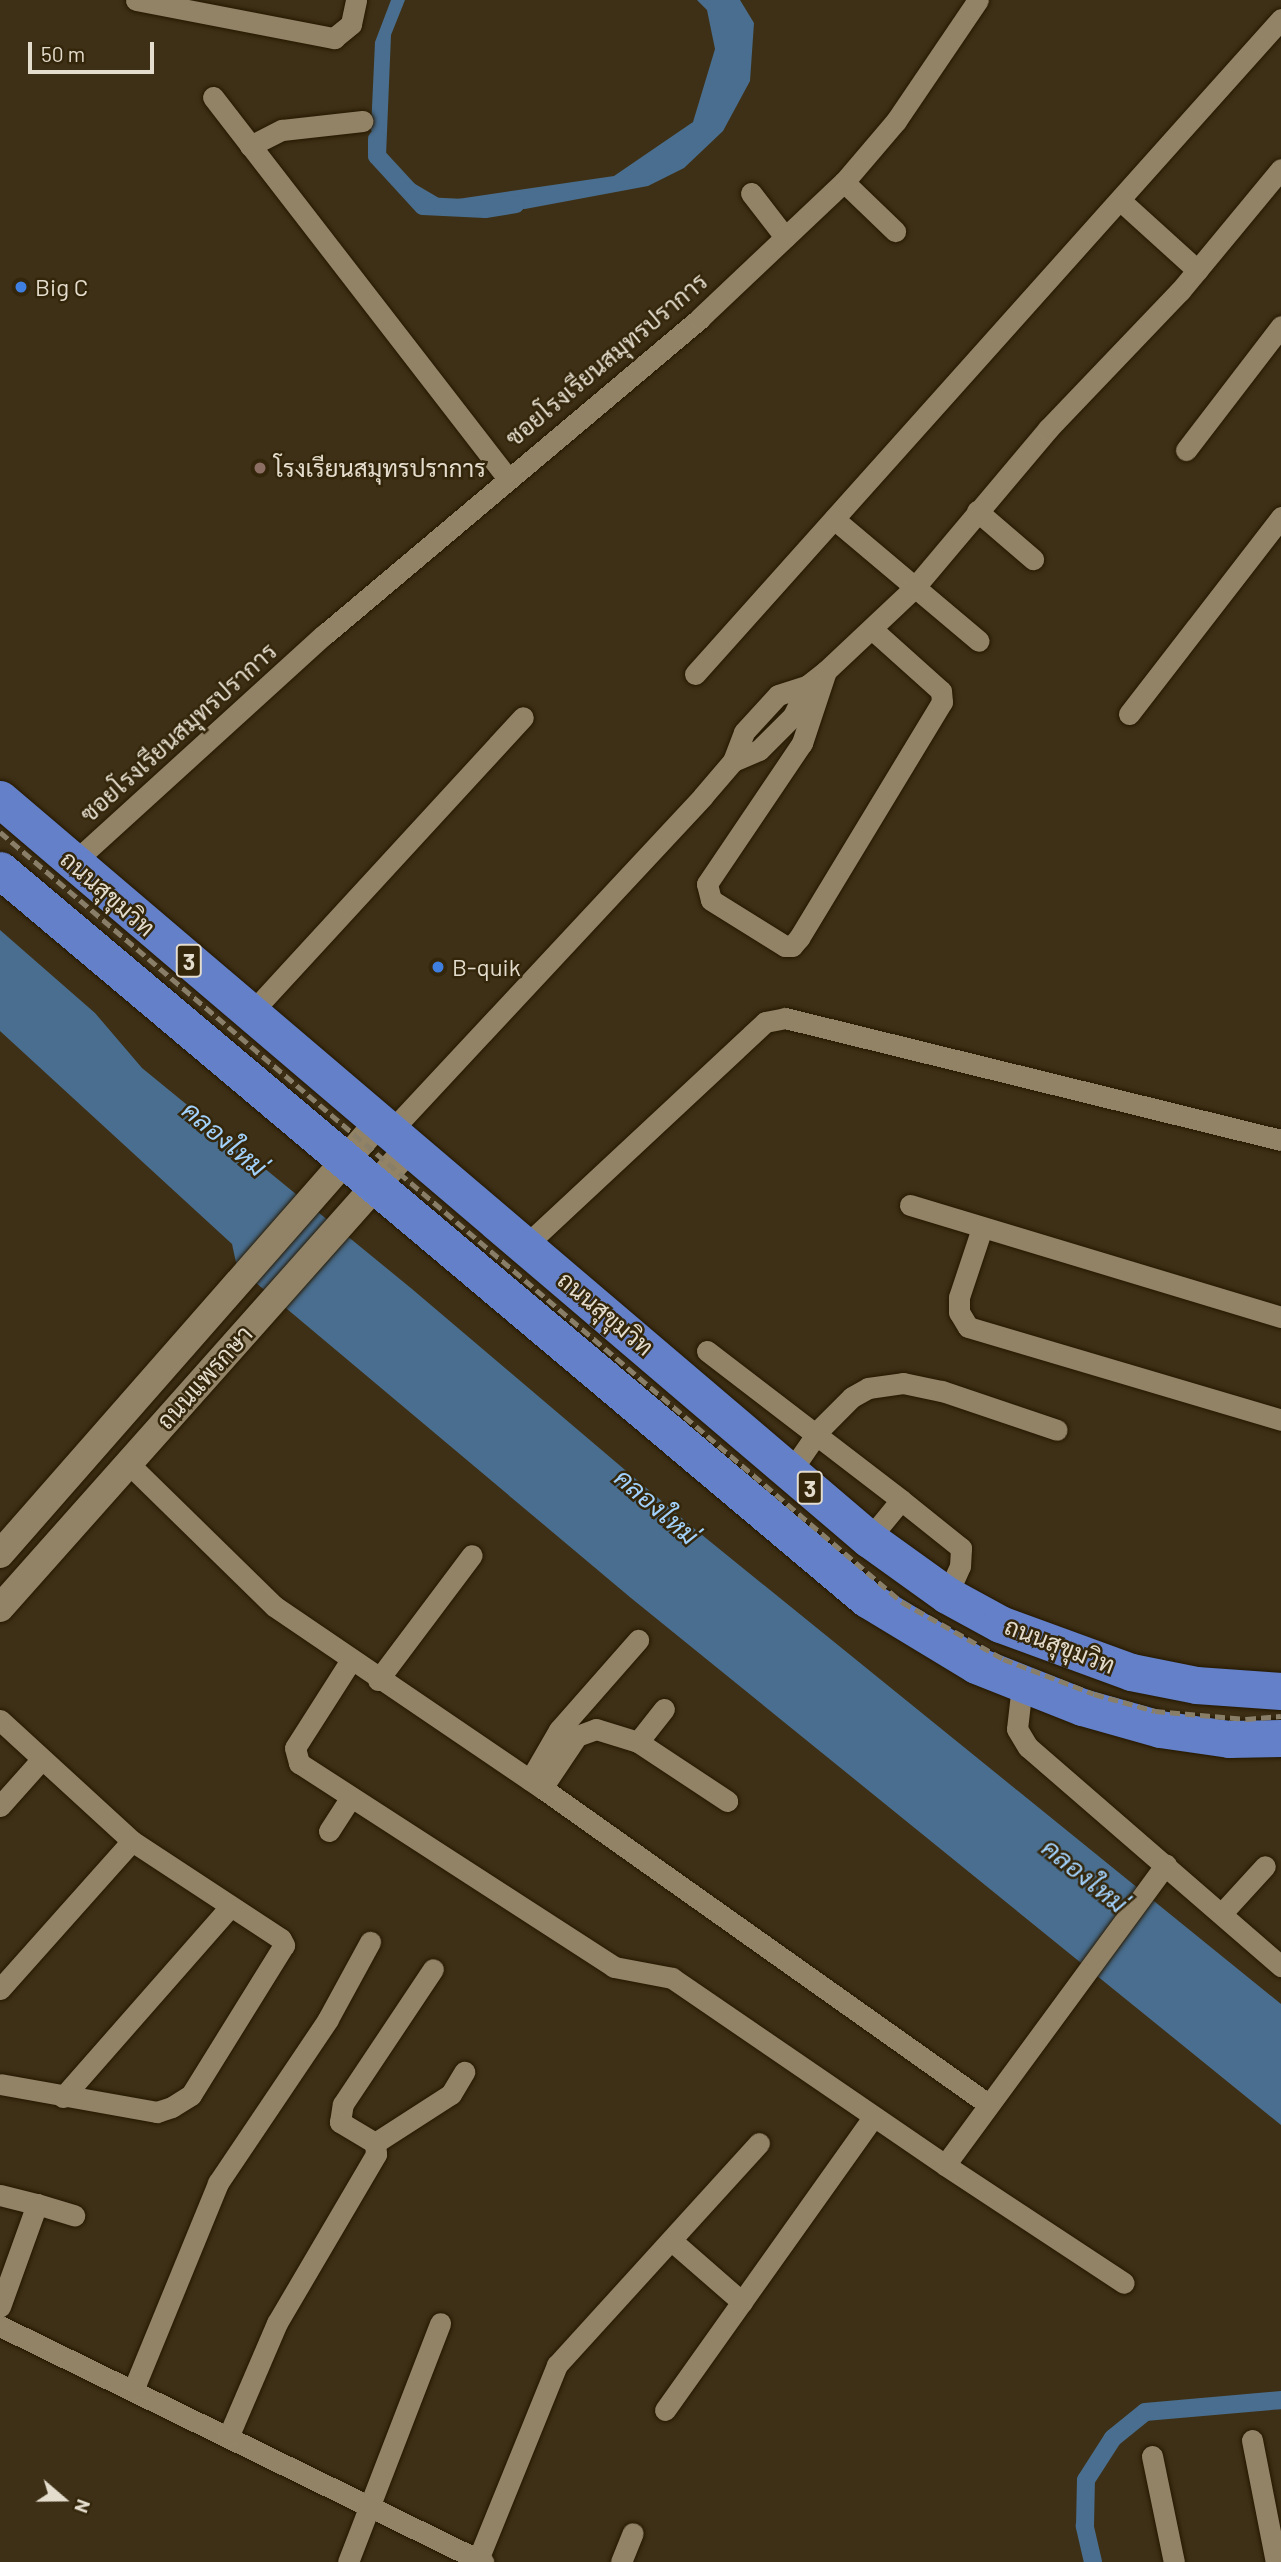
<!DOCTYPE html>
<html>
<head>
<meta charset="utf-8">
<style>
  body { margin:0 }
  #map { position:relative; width:1281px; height:2562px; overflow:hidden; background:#3e3016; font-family:Barlow,Sarabun,sans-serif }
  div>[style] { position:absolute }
  .water>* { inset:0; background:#496e8f }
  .canal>* { height:18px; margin:-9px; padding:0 9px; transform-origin:9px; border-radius:9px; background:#496e8f }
  .roads { filter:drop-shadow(0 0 2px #241800) drop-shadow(0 0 2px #241800) }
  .street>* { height:21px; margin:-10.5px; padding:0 10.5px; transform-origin:10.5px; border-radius:10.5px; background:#938366 }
  .secondary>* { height:28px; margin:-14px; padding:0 14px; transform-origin:14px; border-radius:14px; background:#938366 }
  .highway>* { height:37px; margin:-18.5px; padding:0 18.5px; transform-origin:18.5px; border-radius:18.5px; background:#6380c9 }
  .rail>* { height:5px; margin-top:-2.5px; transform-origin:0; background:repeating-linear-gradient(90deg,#897e68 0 10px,transparent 0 15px) }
  .dots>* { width:19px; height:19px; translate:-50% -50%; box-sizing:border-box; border:4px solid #33260b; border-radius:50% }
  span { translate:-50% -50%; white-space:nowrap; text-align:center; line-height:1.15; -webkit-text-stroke:5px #33260b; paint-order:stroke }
  .shield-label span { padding:2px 5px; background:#33260b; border:2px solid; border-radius:5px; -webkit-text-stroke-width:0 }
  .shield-label { font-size:23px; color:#e4dccc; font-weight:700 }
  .poi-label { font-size:24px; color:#e4dccc }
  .left { translate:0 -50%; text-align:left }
  .street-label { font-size:24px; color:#e4dccc }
  .water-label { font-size:26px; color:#a2d1fc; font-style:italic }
  .north { position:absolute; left:28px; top:2464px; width:70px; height:70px; -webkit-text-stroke:5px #33260b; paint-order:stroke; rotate:110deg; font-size:19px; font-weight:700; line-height:28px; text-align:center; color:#e4dccc }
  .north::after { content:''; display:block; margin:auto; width:24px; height:32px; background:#e4dccc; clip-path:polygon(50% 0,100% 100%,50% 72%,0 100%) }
  .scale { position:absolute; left:28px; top:42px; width:126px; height:32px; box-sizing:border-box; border:4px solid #e4dccc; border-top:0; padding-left:9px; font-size:21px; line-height:24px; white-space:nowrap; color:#e4dccc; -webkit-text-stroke:5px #33260b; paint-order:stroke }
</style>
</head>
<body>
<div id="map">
  <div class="water">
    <i style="clip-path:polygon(391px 0,405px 0,391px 35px,386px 156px,410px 181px,444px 201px,614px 176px,693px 122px,715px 49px,707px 10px,697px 0,740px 0,754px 23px,750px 81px,723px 131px,684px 168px,648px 186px,525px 209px,420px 203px,377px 156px,371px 129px,375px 42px)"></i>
    <i style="clip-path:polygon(0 930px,95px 1013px,142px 1068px,412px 1289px,691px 1526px,1281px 2004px,1281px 2125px,631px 1598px,237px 1267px,232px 1244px,0 1031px)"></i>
  </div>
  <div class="canal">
    <i style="left:377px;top:139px;width:17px;rotate:90deg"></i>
    <i style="left:377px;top:156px;width:68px;rotate:47.4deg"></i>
    <i style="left:423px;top:206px;width:62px;rotate:2.8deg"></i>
    <i style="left:485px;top:209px;width:31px;rotate:-9deg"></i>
    <i style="left:1093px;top:2562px;width:37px;rotate:-103deg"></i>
    <i style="left:1085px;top:2526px;width:46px;rotate:-88.8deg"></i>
    <i style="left:1086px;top:2480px;width:50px;rotate:-57.3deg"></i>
    <i style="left:1113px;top:2438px;width:41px;rotate:-39.1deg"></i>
    <i style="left:1145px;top:2412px;width:137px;rotate:-5deg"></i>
  </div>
  <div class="roads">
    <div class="street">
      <i style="left:136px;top:0;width:202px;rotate:10.9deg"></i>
      <i style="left:334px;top:38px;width:22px;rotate:-39deg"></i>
      <i style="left:351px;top:24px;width:25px;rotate:-78deg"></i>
      <i style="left:213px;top:97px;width:480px;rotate:52.3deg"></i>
      <i style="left:250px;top:146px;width:36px;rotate:-27deg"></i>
      <i style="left:282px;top:130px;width:81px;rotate:-6.4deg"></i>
      <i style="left:844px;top:182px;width:71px;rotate:43.9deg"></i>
      <i style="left:751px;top:193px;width:56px;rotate:52.3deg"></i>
      <i style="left:1121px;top:201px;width:103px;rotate:42.2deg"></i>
      <i style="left:1186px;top:450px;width:156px;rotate:-52.5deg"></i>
      <i style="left:977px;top:511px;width:74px;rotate:40.6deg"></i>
      <i style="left:834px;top:519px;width:189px;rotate:40.1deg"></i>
      <i style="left:826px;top:671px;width:76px;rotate:108.4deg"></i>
      <i style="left:802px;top:743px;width:170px;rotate:124deg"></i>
      <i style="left:707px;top:884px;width:16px;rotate:76deg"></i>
      <i style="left:711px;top:900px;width:87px;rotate:31.9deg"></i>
      <i style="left:785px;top:946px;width:7px"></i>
      <i style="left:792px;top:946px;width:11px;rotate:-49deg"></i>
      <i style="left:799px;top:938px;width:276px;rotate:-58.8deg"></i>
      <i style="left:942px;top:702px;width:11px;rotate:-95deg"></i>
      <i style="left:941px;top:691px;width:91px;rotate:-138.1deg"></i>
      <i style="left:695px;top:674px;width:879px;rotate:-48.18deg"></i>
      <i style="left:1129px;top:714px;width:249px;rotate:-52.3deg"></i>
      <i style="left:733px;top:761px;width:28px;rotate:-23deg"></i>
      <i style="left:759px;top:750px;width:48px;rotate:-45deg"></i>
      <i style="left:793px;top:716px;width:34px;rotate:-64deg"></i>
      <i style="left:73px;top:863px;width:339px;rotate:-42.3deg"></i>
      <i style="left:324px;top:635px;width:492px;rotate:-40.1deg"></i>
      <i style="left:700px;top:318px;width:198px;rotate:-43.4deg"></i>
      <i style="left:844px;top:182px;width:80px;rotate:-49.6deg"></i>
      <i style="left:896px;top:121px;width:146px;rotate:-55.9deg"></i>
      <i style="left:250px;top:1014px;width:403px;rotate:-47.4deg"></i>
      <i style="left:390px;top:1132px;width:459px;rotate:-47deg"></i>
      <i style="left:703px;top:796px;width:46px;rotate:-49.4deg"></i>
      <i style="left:733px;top:761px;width:31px;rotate:-69deg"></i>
      <i style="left:744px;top:732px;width:50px;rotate:-47.4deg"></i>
      <i style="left:778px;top:695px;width:32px;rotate:-18deg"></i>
      <i style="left:808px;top:685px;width:23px;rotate:-38deg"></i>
      <i style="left:826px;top:671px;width:122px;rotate:-43.3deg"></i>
      <i style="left:915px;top:587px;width:207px;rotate:-49.9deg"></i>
      <i style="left:1048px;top:429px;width:191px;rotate:-46.3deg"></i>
      <i style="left:1180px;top:291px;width:158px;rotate:-50.4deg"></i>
      <i style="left:910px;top:1205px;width:388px;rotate:16.8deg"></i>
      <i style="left:982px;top:1228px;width:73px;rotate:108.4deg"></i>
      <i style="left:959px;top:1297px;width:15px;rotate:90deg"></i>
      <i style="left:959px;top:1312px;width:17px;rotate:59deg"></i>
      <i style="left:968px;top:1327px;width:327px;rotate:16.5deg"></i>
      <i style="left:525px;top:1246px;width:328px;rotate:-43deg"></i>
      <i style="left:765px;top:1022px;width:20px;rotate:-11deg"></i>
      <i style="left:785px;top:1018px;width:511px;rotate:13.82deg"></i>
      <i style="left:707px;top:1351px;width:245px;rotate:37.5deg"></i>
      <i style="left:901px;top:1500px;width:50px;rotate:129.4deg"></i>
      <i style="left:128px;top:1463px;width:204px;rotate:44.4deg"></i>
      <i style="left:274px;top:1606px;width:324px;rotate:34.2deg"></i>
      <i style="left:542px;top:1788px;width:547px;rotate:35.32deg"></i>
      <i style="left:791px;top:1471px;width:51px;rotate:-55.4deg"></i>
      <i style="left:820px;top:1429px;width:45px;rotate:-45deg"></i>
      <i style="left:852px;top:1397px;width:18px;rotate:-29deg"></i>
      <i style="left:868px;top:1388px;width:35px;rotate:-8deg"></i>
      <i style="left:903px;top:1383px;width:40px;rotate:12deg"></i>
      <i style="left:942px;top:1391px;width:121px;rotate:18.7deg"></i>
      <i style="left:901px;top:1500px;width:77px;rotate:38.7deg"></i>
      <i style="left:961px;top:1548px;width:18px;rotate:93deg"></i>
      <i style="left:960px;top:1566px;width:32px;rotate:114deg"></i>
      <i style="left:351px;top:1660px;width:104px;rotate:122.5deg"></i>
      <i style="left:295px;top:1748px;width:16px;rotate:75deg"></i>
      <i style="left:299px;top:1763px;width:375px;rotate:32.9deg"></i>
      <i style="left:614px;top:1967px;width:59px;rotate:10.7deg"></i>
      <i style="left:672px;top:1978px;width:331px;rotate:34.4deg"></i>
      <i style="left:945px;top:2165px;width:373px;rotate:-53.7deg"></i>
      <i style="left:378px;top:1680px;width:156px;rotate:-53.1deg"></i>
      <i style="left:1022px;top:1685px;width:44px;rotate:96.5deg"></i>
      <i style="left:1017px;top:1729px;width:21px;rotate:59deg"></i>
      <i style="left:1028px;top:1747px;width:335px;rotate:40.9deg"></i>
      <i style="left:0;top:1720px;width:179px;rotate:42.5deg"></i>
      <i style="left:132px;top:1841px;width:178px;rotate:33.3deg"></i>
      <i style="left:281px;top:1939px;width:7px;rotate:63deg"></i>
      <i style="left:284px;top:1945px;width:176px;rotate:121.8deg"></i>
      <i style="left:191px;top:2095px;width:22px;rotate:148deg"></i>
      <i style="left:172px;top:2107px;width:16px;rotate:162deg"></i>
      <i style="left:157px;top:2112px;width:159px;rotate:-169.9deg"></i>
      <i style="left:638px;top:1742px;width:42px;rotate:-51.8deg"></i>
      <i style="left:530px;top:1780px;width:58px;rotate:-59.9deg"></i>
      <i style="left:559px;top:1730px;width:120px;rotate:-48.7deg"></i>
      <i style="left:542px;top:1788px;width:63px;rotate:-56.1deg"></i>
      <i style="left:577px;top:1736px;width:20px;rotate:-20deg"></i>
      <i style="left:596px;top:1729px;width:44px;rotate:17.2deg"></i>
      <i style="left:638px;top:1742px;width:107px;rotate:33.5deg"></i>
      <i style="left:0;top:1806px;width:62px;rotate:-48.3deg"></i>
      <i style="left:329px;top:1831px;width:40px;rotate:-57.1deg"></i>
      <i style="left:1223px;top:1912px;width:62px;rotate:-47.6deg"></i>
      <i style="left:0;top:1989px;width:198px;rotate:-48.3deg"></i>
      <i style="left:63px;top:2097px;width:253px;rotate:-48.7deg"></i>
      <i style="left:375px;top:2143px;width:90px;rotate:-32.8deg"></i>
      <i style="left:451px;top:2094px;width:26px;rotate:-59deg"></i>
      <i style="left:945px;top:2165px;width:214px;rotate:33.4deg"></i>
      <i style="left:0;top:2195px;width:38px;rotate:14deg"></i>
      <i style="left:37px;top:2204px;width:109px;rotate:109.8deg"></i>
      <i style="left:37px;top:2204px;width:39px;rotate:17deg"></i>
      <i style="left:672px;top:2241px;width:93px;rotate:41.1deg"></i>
      <i style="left:0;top:2326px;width:538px;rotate:26.04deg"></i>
      <i style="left:134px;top:2388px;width:222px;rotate:-67.7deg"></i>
      <i style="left:218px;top:2183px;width:197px;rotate:-56.1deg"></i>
      <i style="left:328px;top:2019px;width:88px;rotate:-61.4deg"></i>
      <i style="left:665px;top:2410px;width:357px;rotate:-54.6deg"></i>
      <i style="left:229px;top:2435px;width:122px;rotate:-66.8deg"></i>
      <i style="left:277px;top:2323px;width:196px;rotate:-59.6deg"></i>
      <i style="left:376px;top:2154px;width:11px;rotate:-95deg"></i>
      <i style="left:375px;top:2143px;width:41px;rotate:-149deg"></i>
      <i style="left:340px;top:2122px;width:18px;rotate:-81deg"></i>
      <i style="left:343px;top:2104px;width:162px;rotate:-56.3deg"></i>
      <i style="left:1252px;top:2440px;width:124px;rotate:78.9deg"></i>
      <i style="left:1152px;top:2456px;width:108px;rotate:78.3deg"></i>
      <i style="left:348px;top:2562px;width:256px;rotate:-68.9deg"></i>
      <i style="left:477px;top:2562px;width:213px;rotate:-67.9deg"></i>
      <i style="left:557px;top:2365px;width:300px;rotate:-47.7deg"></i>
      <i style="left:621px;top:2562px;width:31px;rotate:-68deg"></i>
    </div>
    <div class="secondary">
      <i style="left:0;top:1554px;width:575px;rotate:-48.74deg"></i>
      <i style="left:0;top:1608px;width:616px;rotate:-48.36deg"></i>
    </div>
    <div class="highway">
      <i style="left:0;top:799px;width:1141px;rotate:40.42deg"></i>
      <i style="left:869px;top:1539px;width:96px;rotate:35.7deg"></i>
      <i style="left:947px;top:1595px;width:60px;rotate:28.7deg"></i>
      <i style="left:1000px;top:1624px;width:140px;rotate:20.1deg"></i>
      <i style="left:1131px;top:1672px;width:66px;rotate:11.3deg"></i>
      <i style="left:1196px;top:1685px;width:85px;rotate:4deg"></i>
      <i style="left:0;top:870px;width:1133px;rotate:40.06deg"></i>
      <i style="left:867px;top:1599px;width:127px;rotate:31.2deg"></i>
      <i style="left:976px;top:1665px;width:114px;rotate:21.6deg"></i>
      <i style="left:1082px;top:1707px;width:81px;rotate:15.8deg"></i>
      <i style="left:1160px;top:1729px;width:70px;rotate:8.2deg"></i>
      <i style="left:1229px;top:1739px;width:52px;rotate:-1.1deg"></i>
    </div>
  </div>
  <div class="rail">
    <i style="left:0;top:832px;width:1186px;rotate:40.49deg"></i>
    <i style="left:902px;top:1602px;width:116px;rotate:29.4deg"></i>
    <i style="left:1003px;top:1659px;width:97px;rotate:21deg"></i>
    <i style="left:1094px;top:1694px;width:63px;rotate:15.6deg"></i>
    <i style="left:1155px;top:1711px;width:91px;rotate:5deg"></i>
    <i style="left:1246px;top:1719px;width:35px;rotate:-5deg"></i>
  </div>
  <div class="dots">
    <i style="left:21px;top:287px;background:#3f7fe0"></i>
    <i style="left:260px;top:468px;background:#8d6e63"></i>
    <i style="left:438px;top:967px;background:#3f7fe0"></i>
  </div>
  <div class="shield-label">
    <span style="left:189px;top:961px">3</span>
    <span style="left:810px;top:1488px">3</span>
  </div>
  <div class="poi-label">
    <span class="left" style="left:35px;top:287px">Big C</span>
    <span class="left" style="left:274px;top:468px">โรงเรียนสมุทรปราการ</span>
    <span class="left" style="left:452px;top:967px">B-quik</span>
  </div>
  <div class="street-label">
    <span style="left:606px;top:359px;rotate:-40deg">ซอยโรงเรียนสมุทรปราการ</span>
    <span style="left:178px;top:732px;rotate:-42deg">ซอยโรงเรียนสมุทรปราการ</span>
    <span style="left:108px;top:893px;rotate:41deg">ถนนสุขุมวิท</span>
    <span style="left:606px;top:1313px;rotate:40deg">ถนนสุขุมวิท</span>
    <span style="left:204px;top:1377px;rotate:-48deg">ถนนแพรกษา</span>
    <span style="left:1060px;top:1645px;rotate:21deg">ถนนสุขุมวิท</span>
  </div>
  <div class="water-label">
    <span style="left:225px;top:1138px;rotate:40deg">คลองใหม่</span>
    <span style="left:657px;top:1506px;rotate:41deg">คลองใหม่</span>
    <span style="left:1085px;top:1875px;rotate:39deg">คลองใหม่</span>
  </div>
  <div class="north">N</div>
  <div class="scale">50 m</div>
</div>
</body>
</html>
